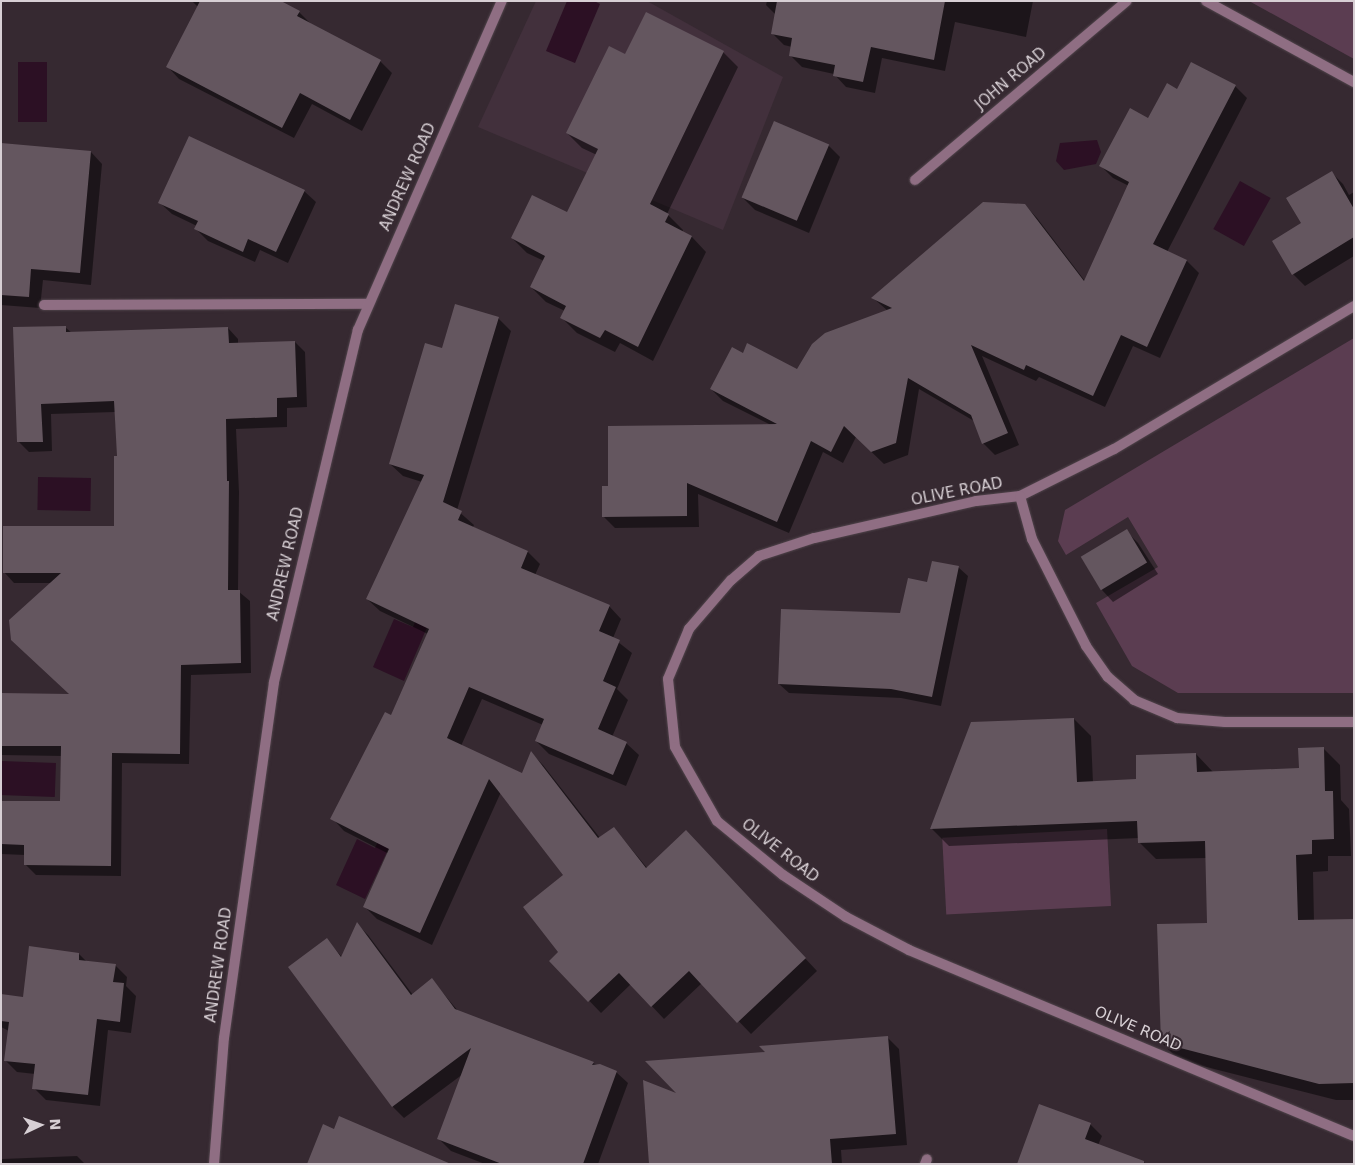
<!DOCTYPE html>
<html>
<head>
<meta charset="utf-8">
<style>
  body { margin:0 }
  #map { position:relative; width:1355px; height:1165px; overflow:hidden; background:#362931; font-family:"DejaVu Sans",sans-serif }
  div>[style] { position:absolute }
  .built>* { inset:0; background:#42303c }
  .green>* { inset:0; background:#5b3d51; transform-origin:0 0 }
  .water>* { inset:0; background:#2c1024; transform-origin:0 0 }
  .shadow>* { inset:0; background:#0007 }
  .building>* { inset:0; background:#64565f; transform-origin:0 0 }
  .roads { filter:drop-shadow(0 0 1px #50444b) drop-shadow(0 0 1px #50444b) }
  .lane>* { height:10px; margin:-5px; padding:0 5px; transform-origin:5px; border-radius:5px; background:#8f6e83 }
  .street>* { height:10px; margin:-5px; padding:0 5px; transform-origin:5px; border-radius:5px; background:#8f6e83 }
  span { translate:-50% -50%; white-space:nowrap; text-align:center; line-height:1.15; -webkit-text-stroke:4px #362931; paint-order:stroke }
  .street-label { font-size:15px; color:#d7cfd4 }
  .frame { position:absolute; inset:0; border:2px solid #d7cfd4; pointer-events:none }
  .north { position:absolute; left:15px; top:1100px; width:50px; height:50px; -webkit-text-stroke:4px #362931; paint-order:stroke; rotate:87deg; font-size:14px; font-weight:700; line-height:20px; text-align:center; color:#d7cfd4 }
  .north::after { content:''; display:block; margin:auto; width:18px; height:22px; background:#d7cfd4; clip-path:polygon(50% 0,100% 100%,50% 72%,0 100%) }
</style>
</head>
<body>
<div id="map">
  <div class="built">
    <i style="clip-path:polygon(536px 1px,647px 1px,783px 77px,723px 230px,478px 127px)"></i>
  </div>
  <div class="green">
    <i style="clip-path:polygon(1249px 1px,1354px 1px,1354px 59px)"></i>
    <i style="clip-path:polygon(1354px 338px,1354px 693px,1178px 693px,1132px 666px,1096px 603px,1158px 567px,1128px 517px,1066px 555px,1058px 541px,1065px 510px)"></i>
    <i style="left:1107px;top:829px;width:77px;height:165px;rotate:87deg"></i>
  </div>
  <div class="water">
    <i style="clip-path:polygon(567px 1px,594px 1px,600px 4px,575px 63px,546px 51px)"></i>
    <i style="left:47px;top:62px;width:60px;height:29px;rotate:90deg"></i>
    <i style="clip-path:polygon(1097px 140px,1101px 152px,1096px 164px,1064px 170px,1056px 161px,1060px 143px)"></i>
    <i style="left:1240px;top:181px;width:35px;height:55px;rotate:29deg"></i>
    <i style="left:38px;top:477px;width:53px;height:33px;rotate:1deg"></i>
    <i style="clip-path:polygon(434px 578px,446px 583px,404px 681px,373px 667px,394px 619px,413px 627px)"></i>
    <i style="left:1px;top:761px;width:55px;height:34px;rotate:2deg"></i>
    <i style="clip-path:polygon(399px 796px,410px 802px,365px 899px,336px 885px,357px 839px,375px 848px)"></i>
  </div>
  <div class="shadow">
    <i style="clip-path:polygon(192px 1px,279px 1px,299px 12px,311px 24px,380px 61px,392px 73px,362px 131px,312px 104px,294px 138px,179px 79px,168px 67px,198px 7px)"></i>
    <i style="clip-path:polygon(767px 1px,1033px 1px,1026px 37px,955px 22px,945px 71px,882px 58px,875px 93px,846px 87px,834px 74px,802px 67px,790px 55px,792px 47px,784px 45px,772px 33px,776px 15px,766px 5px)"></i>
    <i style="clip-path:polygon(723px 52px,738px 67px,667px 214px,683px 230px,682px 232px,692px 237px,706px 252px,653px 361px,620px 343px,615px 352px,577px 333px,562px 318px,565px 311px,546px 302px,531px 287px,544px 261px,527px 253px,512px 238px,567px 214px,597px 155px,582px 148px,567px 133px,626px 55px)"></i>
    <i style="clip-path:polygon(1235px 86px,1247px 98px,1167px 252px,1187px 261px,1199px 273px,1160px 358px,1133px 346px,1105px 407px,1039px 377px,1036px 381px,982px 356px,1019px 445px,995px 455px,983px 443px,974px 421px,919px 389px,908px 455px,884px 464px,856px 437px,843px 463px,823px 452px,789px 533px,698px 494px,699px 527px,615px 528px,603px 516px,609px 487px,771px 425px,723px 401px,711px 389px,744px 354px,798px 370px,888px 311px,873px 298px,1025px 205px,1037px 218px,1085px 281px,1129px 186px,1113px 178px,1101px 166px,1177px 91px)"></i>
    <i style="clip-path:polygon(1px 144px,91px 152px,102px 164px,91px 285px,43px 280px,40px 308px,1px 305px)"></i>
    <i style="clip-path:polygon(828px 145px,840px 157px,809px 233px,755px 210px,743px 198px)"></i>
    <i style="clip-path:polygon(1332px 173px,1343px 184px,1349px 195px,1354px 192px,1354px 256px,1305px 286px,1293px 274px)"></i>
    <i style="clip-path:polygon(304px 191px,316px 202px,288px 263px,260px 250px,255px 262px,208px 241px,196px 229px,197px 226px,172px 214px,160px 203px)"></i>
    <i style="clip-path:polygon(498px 318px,511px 331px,457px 510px,474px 525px,473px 527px,528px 552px,540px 564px,535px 575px,609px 606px,621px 619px,613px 638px,632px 653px,617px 689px,628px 700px,612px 737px,626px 743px,639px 755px,626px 786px,549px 754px,536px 741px,543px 725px,482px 699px,461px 746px,523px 774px,531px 753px,543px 765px,600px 838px,614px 828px,648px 869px,698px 844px,817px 971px,751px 1034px,702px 983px,664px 1019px,631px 984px,601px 1013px,551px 961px,560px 953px,565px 875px,501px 792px,432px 945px,377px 919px,365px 907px,389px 854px,344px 831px,332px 818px,392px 717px,428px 634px,380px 611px,367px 599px,422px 482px,403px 476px,390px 464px,443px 350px)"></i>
    <i style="clip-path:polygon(65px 327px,72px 333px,228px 328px,238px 339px,238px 344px,295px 342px,305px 352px,307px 407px,287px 408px,287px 427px,236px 429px,239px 492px,238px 591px,250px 601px,251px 673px,191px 675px,189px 764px,122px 763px,121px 876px,36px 875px,25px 864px,25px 855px,1px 854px,1px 802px,62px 803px,62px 756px,1px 755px,1px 694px,71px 695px,52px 583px,14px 583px,4px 572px,115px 528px,118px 457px,115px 412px,51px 414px,52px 451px,29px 452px,19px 442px)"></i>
    <i style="clip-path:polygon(1126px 531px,1138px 543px,1158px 574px,1113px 602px,1102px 590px)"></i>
    <i style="clip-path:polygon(958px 567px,968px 576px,941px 706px,901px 698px,789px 693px,779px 684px,901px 615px,928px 584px)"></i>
    <i style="clip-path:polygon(1074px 719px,1091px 736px,1093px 783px,1138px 780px,1196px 754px,1213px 772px,1300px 770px,1323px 748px,1340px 765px,1341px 800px,1349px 809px,1351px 856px,1328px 856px,1328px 871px,1313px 872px,1314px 921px,1354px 920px,1354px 1100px,1336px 1100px,1179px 1060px,1162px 1043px,1208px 924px,1207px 858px,1156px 859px,1139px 842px,1139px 838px,949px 846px,932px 829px,972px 724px)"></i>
    <i style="clip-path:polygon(357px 924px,368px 935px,413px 995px,432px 980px,459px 1012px,616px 1072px,628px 1083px,598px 1164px,485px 1164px,451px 1151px,439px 1139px,463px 1074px,404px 1118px,393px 1107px,289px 967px,327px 940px,342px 957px)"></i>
    <i style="clip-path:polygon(79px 954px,87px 962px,115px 965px,127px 977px,126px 986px,136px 996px,131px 1033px,108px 1030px,100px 1106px,46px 1100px,34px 1088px,35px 1074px,17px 1072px,5px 1060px,9px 1031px,1px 1027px,1px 995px,24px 998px)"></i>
    <i style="clip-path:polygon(887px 1037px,899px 1049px,907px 1145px,841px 1150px,842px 1164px,651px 1164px,680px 1096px,768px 1053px)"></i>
    <i style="clip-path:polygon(1090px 1124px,1102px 1136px,1098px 1145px,1148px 1164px,1018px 1164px)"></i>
    <i style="clip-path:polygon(77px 1156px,85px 1164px,2px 1164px,2px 1159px)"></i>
  </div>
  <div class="building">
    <i style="clip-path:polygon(200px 1px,281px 1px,300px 11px,297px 16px,381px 60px,350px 120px,300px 93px,282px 128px,166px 67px)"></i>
    <i style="clip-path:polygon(777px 1px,945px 1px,934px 60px,871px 47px,863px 82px,833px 76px,835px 65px,789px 56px,792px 38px,771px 34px)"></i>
    <i style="clip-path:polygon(646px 12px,724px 51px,650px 204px,669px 214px,665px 222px,692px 236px,638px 347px,605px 330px,600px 338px,560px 318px,566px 306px,530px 287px,545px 256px,511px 238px,532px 195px,567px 212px,598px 149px,566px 133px,609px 46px,625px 54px)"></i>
    <i style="clip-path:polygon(1191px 62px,1236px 85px,1153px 244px,1187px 260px,1147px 347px,1121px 335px,1093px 396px,1026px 365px,1024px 370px,971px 345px,1008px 433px,982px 444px,971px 415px,908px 378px,896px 443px,871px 452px,844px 426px,831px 452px,811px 441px,777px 522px,687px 483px,687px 516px,602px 517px,602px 486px,608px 486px,608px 426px,777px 424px,710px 389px,732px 347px,743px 353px,747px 343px,797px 369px,812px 344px,825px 333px,892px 308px,871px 298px,983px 202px,1025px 204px,1084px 281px,1129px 182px,1099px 166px,1130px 108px,1148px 118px,1167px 83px,1177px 89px)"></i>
    <i style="left:774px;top:121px;width:60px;height:83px;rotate:23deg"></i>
    <i style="clip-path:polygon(189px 136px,305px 190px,276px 252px,248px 239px,243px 252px,194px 229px,198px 221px,158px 203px)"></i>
    <i style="clip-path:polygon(1px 143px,91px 151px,80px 273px,31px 269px,29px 297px,1px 295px)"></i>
    <i style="clip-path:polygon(1332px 171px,1354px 209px,1354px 237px,1292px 275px,1272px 241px,1301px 223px,1286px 198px)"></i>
    <i style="clip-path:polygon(455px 304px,499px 317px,443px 502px,462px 511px,458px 520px,528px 551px,521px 568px,610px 605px,599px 631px,620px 640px,603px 681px,616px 687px,598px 729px,627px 742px,613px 775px,535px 741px,544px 719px,469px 687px,447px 738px,522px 773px,531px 751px,598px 838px,614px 827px,646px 868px,686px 830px,806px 958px,737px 1023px,689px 971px,651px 1007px,619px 973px,588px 1002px,549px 961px,558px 952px,523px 907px,563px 875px,489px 779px,420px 933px,363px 907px,389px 849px,330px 819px,385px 712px,391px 715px,429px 629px,366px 599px,424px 475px,389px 464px,425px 343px,442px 348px)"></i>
    <i style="clip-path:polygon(66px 326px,66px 332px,228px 327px,229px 343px,295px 341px,297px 397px,277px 398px,277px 417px,226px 419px,227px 481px,229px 481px,228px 590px,240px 590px,241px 663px,181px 665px,180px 754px,112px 753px,111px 866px,24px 865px,24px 845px,1px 844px,1px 801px,60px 801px,61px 746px,1px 746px,1px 693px,69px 694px,11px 640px,9px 620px,61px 573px,3px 573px,3px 526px,114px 526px,114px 456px,117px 456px,114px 401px,41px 404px,43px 442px,17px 442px,13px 327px)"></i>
    <i style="left:1127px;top:529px;width:39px;height:54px;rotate:59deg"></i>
    <i style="clip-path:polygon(932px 561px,959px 566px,932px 697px,891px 689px,778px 684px,781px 609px,900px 613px,908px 578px,927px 582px)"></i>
    <i style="clip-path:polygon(1074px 718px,1077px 782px,1136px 779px,1136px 755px,1196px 753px,1197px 772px,1299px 768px,1298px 748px,1324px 747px,1325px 791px,1333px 791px,1334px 839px,1312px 840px,1312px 854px,1296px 855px,1298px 920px,1354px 919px,1354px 1083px,1319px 1084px,1161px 1043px,1157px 924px,1207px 923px,1205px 841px,1138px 843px,1137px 821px,930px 829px,971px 722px)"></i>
    <i style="clip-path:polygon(357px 922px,411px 995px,432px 978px,455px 1009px,594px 1062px,592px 1065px,600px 1064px,617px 1071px,583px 1164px,502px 1164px,437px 1139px,471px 1048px,392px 1107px,288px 967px,327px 938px,341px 957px)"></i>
    <i style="clip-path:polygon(29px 946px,79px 953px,79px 960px,116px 964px,113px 982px,124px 983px,120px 1022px,97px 1019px,88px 1095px,32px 1089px,35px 1064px,4px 1061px,9px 1022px,1px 1021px,1px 994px,23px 997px)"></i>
    <i style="clip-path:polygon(888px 1036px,896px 1134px,830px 1139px,832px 1164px,649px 1164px,643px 1080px,676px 1093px,645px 1061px,765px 1052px,759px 1046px)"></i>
    <i style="clip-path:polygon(1039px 1104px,1091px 1123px,1085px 1139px,1144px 1161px,1144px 1164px,1017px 1164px)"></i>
    <i style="clip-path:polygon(339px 1116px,451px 1164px,307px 1164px,323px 1124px,334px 1129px)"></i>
  </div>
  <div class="roads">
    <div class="lane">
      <i style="left:925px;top:1164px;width:5px;rotate:-68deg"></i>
    </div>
    <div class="street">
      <i style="left:1206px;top:1px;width:169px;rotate:28.7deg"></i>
      <i style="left:915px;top:180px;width:277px;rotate:-40.2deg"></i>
      <i style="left:44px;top:305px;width:324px;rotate:-0.2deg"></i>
      <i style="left:1354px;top:306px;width:279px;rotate:149.2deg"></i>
      <i style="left:1114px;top:449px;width:105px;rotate:153.4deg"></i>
      <i style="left:1020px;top:496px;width:44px;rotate:173.5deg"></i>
      <i style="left:976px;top:501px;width:166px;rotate:167.1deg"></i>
      <i style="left:814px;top:538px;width:58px;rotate:161.9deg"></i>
      <i style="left:759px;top:556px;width:37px;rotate:139deg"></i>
      <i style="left:731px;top:580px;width:65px;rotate:130.6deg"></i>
      <i style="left:689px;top:629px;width:54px;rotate:112.8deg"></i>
      <i style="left:668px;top:679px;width:68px;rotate:84.1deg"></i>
      <i style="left:675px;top:747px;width:85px;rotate:60.4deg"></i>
      <i style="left:717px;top:821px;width:85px;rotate:39.3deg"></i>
      <i style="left:783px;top:875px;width:76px;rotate:33.7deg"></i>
      <i style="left:846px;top:917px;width:71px;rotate:27.6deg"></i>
      <i style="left:909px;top:950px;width:482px;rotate:22.7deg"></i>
      <i style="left:1020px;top:496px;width:45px;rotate:74.4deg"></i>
      <i style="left:1032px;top:539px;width:120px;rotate:63.2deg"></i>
      <i style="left:1086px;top:646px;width:38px;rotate:55deg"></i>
      <i style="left:1108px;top:677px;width:35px;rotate:41deg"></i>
      <i style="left:1134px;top:700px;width:47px;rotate:22.7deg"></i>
      <i style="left:1177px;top:718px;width:48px;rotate:4.8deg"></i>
      <i style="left:1225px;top:722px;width:129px"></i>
      <i style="left:214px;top:1164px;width:126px;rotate:-85.5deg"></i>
      <i style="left:224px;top:1038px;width:359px;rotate:-82deg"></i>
      <i style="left:274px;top:682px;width:362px;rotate:-76.6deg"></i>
      <i style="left:358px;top:330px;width:359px;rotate:-66.4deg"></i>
    </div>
  </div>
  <div class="street-label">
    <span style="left:1011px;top:79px;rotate:-40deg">JOHN ROAD</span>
    <span style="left:408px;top:177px;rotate:-66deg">ANDREW ROAD</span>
    <span style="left:957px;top:492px;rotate:-11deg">OLIVE ROAD</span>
    <span style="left:286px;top:564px;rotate:-77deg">ANDREW ROAD</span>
    <span style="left:780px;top:851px;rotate:38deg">OLIVE ROAD</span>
    <span style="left:219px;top:965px;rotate:-82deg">ANDREW ROAD</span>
    <span style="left:1138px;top:1029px;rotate:23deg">OLIVE ROAD</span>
  </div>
  <div class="frame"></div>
  <div class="north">N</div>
</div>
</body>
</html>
